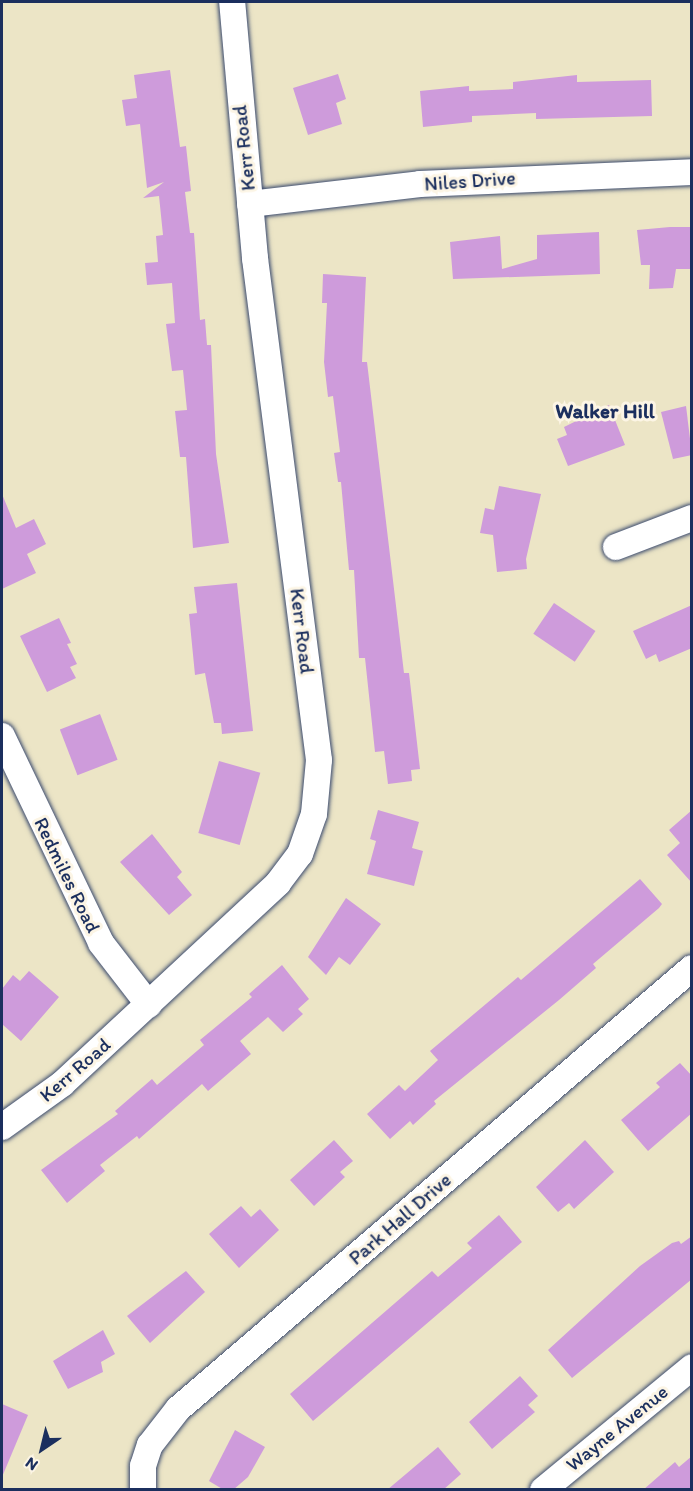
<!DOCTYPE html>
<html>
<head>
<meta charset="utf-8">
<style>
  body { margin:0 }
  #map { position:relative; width:693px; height:1491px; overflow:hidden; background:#ece5c6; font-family:Itim,sans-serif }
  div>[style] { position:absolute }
  .building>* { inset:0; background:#ce9bdb; transform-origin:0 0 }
  .roads { filter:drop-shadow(0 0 2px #3a4a6e) drop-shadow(0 0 2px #3a4a6e) }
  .street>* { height:26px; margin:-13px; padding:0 13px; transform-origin:13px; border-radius:13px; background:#fff }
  span { translate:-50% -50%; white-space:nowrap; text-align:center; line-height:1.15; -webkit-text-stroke:6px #fcf5e5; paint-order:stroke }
  .street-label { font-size:20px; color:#1b2f5e }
  .neighbourhood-label { font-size:21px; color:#1b2f5e; font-weight:700 }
  .frame { position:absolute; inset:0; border:3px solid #1b2f5e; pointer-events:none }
  .north { position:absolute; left:12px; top:1419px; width:60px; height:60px; -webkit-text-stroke:4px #fcf5e5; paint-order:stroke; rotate:215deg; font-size:16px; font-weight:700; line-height:24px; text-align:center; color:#1b2f5e }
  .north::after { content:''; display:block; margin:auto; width:21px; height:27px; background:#1b2f5e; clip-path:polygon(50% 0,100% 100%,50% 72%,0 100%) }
</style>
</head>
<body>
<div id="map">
  <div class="building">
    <i style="clip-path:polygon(170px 70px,180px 147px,186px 146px,191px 191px,185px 192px,190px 233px,194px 233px,200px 320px,205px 319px,207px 345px,211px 345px,216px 454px,229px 543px,193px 548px,186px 457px,180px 457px,175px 411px,187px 410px,183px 370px,172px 371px,166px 324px,175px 323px,172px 283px,147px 285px,145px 263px,158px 262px,156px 236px,163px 235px,159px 196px,143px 198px,164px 182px,147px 188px,140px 124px,126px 126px,122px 100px,137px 98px,134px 75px)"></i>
    <i style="clip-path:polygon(338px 74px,346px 99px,336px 103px,342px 124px,308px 135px,293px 88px)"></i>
    <i style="clip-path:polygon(577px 75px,577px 82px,651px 80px,652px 116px,536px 119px,536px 113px,472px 116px,472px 122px,423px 127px,420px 91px,469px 86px,469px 91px,513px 89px,513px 82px)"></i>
    <i style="clip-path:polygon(670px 227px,692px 227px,692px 269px,676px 269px,673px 288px,649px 289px,650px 265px,641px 265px,637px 230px)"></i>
    <i style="clip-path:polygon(599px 232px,600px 274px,453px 279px,450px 242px,500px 236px,502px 269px,537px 259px,537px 235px)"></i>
    <i style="clip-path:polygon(323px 274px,366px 277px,362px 362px,367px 362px,404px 673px,409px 673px,420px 769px,411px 770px,412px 781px,388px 784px,384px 751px,375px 752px,365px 658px,359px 658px,354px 570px,349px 570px,341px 482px,338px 482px,334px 453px,340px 452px,333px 396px,328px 397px,324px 362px,327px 303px,322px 303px)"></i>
    <i style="clip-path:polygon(609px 405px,625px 445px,568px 466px,557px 439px,567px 435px,564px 427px)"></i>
    <i style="clip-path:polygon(686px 406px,692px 455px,673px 459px,661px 412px)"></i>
    <i style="clip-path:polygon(499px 486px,541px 494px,526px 559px,527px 569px,497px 572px,493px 535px,480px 533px,485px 508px,494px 510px)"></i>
    <i style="clip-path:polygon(2px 494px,16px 528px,34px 519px,46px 544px,27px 554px,36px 573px,2px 589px)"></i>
    <i style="clip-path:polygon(237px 583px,253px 731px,222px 734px,221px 723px,214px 723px,205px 673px,195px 675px,189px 614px,197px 613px,194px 587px)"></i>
    <i style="left:554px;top:603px;width:50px;height:37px;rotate:34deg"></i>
    <i style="clip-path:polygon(692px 605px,692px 648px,659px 662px,656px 654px,646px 659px,633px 631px)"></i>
    <i style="clip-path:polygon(59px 618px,71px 643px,67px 644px,77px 664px,70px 667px,76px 678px,47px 692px,20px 636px)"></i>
    <i style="left:100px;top:714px;width:49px;height:43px;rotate:69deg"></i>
    <i style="left:219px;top:761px;width:43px;height:75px;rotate:16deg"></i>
    <i style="clip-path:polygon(378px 810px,419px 822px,412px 848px,423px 851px,414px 886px,367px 874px,376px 841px,370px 839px)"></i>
    <i style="clip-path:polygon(692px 810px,692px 883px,667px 855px,680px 843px,669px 830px)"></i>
    <i style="clip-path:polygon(152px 834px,182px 872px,177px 877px,192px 895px,169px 915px,120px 862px)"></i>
    <i style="clip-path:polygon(640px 879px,662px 904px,659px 908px,593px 964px,596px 968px,559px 1000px,434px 1101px,436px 1104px,413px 1125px,410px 1121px,390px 1139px,367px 1114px,399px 1085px,405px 1091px,438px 1060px,430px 1051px,518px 977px,521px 980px)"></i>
    <i style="clip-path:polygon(346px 898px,381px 924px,350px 965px,339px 957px,326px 975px,308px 957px)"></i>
    <i style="clip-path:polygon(282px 965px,309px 999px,298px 1009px,303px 1014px,283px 1032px,268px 1017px,240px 1041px,251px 1054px,208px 1091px,202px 1084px,139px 1139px,137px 1136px,100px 1165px,105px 1171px,67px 1203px,41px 1170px,118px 1114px,115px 1111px,152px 1079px,157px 1085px,204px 1045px,200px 1040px,252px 997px,249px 994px)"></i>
    <i style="clip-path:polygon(29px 971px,59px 997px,21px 1041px,2px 1024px,2px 989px,13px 975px,20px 981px)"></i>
    <i style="clip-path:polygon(680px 1063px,692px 1076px,692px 1113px,648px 1151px,621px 1120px,660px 1087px,656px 1083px)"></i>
    <i style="clip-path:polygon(334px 1140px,353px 1161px,340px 1172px,345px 1177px,314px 1206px,290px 1180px)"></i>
    <i style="clip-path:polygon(585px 1140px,614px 1172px,574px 1209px,569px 1203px,558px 1212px,536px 1187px)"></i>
    <i style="clip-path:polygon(241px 1206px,251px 1217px,260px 1209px,279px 1230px,239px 1268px,209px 1234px)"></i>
    <i style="clip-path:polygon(499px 1215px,522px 1242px,313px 1421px,290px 1394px,432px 1271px,438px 1277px,472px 1248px,467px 1243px)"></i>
    <i style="clip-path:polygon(692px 1236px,692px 1279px,572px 1378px,548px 1350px,640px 1266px,672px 1243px,679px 1241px,681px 1244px)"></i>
    <i style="clip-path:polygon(186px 1271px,205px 1292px,150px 1343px,127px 1316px)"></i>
    <i style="clip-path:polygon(103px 1330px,115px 1354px,101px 1362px,103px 1372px,68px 1389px,53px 1361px)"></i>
    <i style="clip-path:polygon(520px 1376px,538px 1396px,528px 1405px,535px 1412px,492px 1449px,469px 1422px)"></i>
    <i style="clip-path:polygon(2px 1404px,28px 1415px,2px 1477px)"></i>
    <i style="clip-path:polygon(235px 1430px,265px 1447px,248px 1477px,233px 1490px,224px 1490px,209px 1481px)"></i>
    <i style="clip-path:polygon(438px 1447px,461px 1474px,443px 1490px,387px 1490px)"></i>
    <i style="clip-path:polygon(692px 1456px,692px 1490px,643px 1490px,675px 1462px,679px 1467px)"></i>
  </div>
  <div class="roads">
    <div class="street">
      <i style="left:250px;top:204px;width:171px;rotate:-6.7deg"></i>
      <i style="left:420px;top:184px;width:272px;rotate:-2.5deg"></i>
      <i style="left:616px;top:547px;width:81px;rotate:-20.9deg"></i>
      <i style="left:2px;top:736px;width:229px;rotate:64.4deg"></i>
      <i style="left:101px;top:943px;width:78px;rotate:52.3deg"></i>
      <i style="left:2px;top:1127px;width:74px;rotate:-35.6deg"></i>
      <i style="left:62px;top:1084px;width:295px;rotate:-42.9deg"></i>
      <i style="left:278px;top:883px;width:36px;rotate:-53deg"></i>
      <i style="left:300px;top:854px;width:42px;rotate:-70.7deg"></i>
      <i style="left:314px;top:814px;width:54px;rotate:-84.7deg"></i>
      <i style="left:319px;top:760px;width:506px;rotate:-97.27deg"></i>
      <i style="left:255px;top:258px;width:257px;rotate:-95.1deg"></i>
      <i style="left:143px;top:1490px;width:24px;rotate:-90deg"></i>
      <i style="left:143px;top:1466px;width:22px;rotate:-72deg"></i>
      <i style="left:150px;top:1445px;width:46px;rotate:-52.1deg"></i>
      <i style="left:178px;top:1409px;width:677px;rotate:-40.63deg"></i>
      <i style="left:543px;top:1490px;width:193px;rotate:-39.5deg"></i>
    </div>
  </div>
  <div class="street-label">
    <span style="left:244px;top:148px;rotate:-96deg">Kerr Road</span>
    <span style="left:470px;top:181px;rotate:-4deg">Niles Drive</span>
    <span style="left:302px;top:631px;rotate:83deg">Kerr Road</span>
    <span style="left:67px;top:875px;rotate:64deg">Redmiles Road</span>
    <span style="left:75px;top:1070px;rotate:-41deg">Kerr Road</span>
    <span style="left:400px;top:1219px;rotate:-41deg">Park Hall Drive</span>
    <span style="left:617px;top:1428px;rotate:-39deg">Wayne Avenue</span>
  </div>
  <div class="neighbourhood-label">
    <span style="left:605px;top:411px">Walker Hill</span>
  </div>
  <div class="frame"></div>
  <div class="north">N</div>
</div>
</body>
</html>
